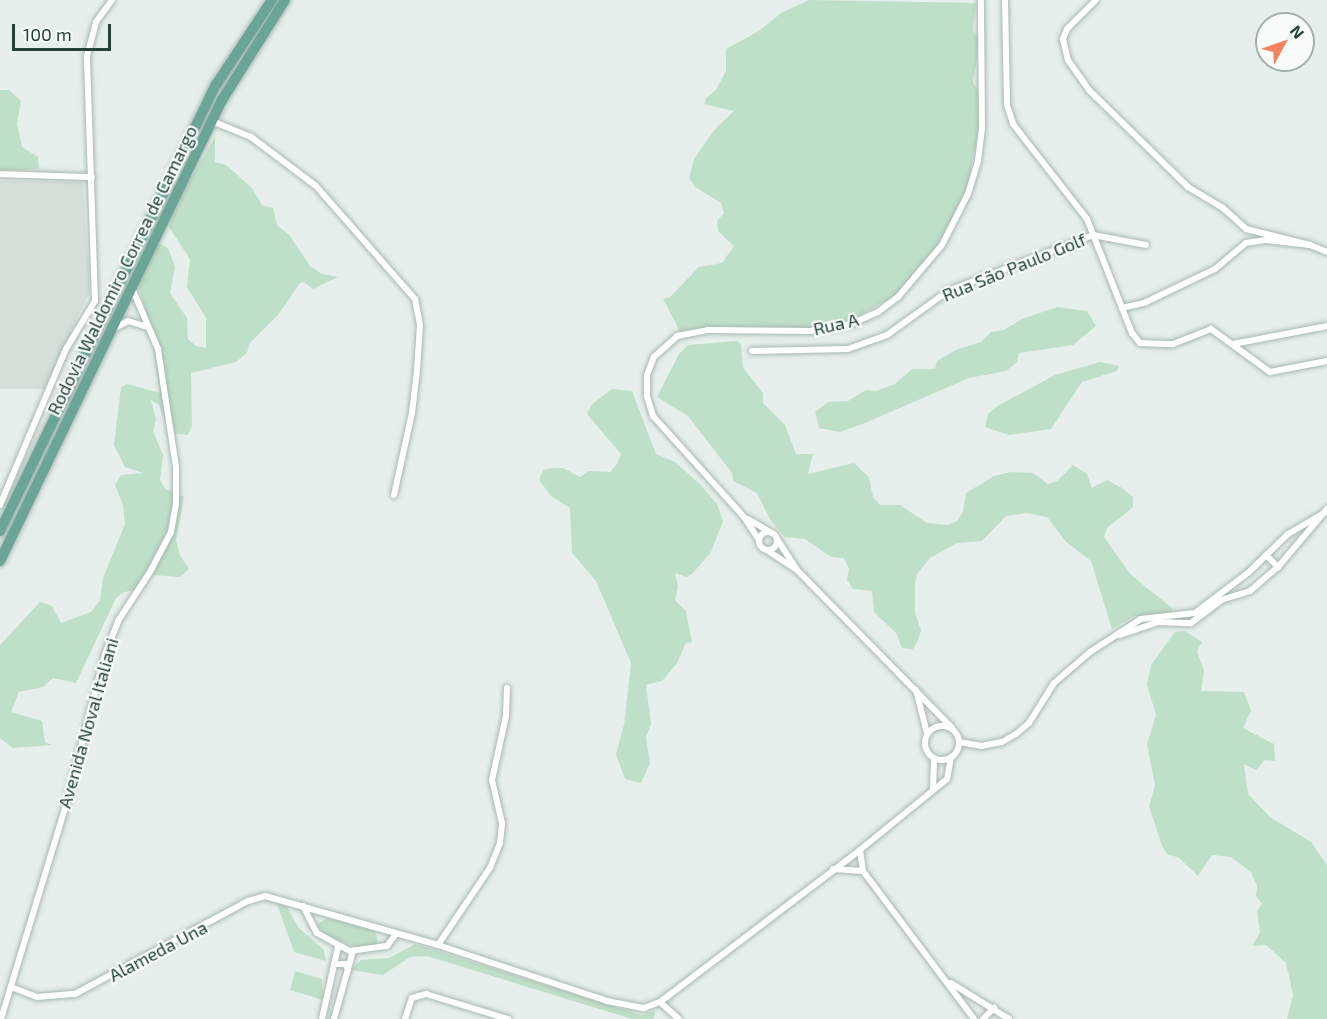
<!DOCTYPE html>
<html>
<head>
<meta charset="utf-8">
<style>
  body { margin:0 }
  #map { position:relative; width:1327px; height:1019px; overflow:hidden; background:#e6efeb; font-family:"Exo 2",sans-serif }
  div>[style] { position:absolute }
  .built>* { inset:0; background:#d4dfda }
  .green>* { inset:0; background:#bfe0c8 }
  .roads { filter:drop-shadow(0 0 2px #a8b8b2) drop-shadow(0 0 2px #a8b8b2) }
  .minor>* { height:6px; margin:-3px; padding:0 3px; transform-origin:3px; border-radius:3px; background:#fff }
  .minor>.ring { margin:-3px; padding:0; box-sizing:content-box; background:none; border:6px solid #fff; border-radius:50% }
  .primary>* { height:10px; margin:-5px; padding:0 5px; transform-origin:5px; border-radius:5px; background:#6aa596 }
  span { translate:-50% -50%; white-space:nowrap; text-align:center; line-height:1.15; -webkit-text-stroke:4.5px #f7fbf9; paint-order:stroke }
  .street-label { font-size:18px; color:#24423a }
  .north { position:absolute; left:1255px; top:12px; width:60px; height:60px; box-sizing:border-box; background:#f7fbf9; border:2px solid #a3b1ad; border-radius:50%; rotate:50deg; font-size:16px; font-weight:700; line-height:24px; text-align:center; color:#24423a }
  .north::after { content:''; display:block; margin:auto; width:21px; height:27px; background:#f4845f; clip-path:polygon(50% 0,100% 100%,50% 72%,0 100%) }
  .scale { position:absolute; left:12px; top:24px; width:99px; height:27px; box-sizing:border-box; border:3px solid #24423a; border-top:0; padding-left:8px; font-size:18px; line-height:21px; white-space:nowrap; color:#24423a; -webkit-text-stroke:4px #f7fbf9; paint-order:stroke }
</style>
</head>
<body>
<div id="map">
  <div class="built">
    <i style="clip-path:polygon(0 181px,83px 182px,90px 292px,59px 356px,50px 389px,0 389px)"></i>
  </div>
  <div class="green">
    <i style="clip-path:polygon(809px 0,976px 3px,973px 30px,980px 40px,973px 82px,980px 94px,980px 129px,972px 161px,968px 203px,929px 265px,894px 296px,844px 324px,814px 330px,722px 328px,682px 335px,663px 299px,670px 297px,699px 267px,722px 263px,734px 246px,718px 231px,717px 221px,724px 213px,721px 203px,695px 187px,689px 178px,694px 159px,715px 129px,734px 111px,704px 104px,706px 98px,716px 90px,726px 71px,726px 49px,759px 31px,781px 13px)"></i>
    <i style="clip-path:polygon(0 90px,9px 90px,21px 101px,17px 124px,22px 147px,38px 157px,39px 169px,0 171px)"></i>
    <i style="clip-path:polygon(215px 137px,215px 162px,226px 165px,252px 188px,262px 205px,273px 208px,277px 225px,290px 236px,310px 266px,322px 274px,338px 277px,313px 289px,304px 282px,300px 283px,278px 315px,249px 344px,247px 353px,236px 362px,191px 373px,192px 426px,188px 435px,170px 433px,159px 405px,151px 400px,156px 419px,153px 431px,163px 455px,160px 480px,165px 489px,184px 497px,176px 539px,179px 554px,189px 569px,180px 577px,153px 575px,140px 582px,138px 590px,124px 592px,116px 598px,76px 683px,53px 678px,43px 687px,19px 692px,11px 712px,42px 721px,45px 742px,52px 745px,13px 748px,0 738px,0 645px,40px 602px,52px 606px,61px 623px,91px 612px,100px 600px,103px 578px,125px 524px,123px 505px,115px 485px,121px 475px,143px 473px,125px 467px,114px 445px,121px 387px,127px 384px,160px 393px,150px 326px,138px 284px,158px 243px,168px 248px,175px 267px,170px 293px,187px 318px,188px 339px,196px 346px,206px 348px,206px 318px,187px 287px,190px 259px,169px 227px,182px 186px,191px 179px)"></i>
    <i style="clip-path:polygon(1057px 307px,1087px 311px,1096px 326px,1073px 345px,1019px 353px,1017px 362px,1006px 371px,969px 378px,865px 423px,840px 432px,819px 428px,815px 412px,828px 402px,848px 401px,866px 390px,876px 391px,895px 384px,912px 369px,935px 369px,937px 361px,956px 350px,981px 342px,991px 332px,1004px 330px,1022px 319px)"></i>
    <i style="clip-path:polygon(737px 341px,741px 344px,743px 368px,763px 393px,763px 403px,785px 425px,796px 454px,813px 454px,808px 474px,854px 463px,869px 477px,873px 497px,880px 505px,900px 505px,927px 523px,947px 525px,957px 521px,963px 512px,966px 493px,994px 476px,1011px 472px,1033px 473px,1048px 484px,1057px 481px,1073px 465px,1087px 474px,1092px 488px,1107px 480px,1122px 488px,1133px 497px,1133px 507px,1107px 528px,1104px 537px,1131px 575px,1172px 608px,1174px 615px,1135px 616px,1112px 629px,1091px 561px,1066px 542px,1047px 517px,1027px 513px,1006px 516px,982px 541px,957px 543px,930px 558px,917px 574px,915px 584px,915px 613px,921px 630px,918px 640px,913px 649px,902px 648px,896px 633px,874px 612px,872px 591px,853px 589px,847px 580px,849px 569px,844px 558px,831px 557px,805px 539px,785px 537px,771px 521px,757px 493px,733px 481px,732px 473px,688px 416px,657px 397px,679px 354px,688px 345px)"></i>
    <i style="clip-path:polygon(1100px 362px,1119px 366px,1117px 371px,1082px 382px,1051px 429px,1009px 435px,985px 427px,988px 414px,999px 405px,1055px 375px)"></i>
    <i style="clip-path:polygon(612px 389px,632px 391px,656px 454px,675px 462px,700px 484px,717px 504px,723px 521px,711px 552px,692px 574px,687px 577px,675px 573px,678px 587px,675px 600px,686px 611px,692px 642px,686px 643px,677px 663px,662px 681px,646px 685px,651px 724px,646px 737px,650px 763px,641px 783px,625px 779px,616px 754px,624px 725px,631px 663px,596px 581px,572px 553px,570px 508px,552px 497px,539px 480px,543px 470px,552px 468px,563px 468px,580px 477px,589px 471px,610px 472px,617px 464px,621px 454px,587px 414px,592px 404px)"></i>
    <i style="clip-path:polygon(1185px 631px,1202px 642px,1197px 651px,1204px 671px,1201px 691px,1244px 692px,1251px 711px,1243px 728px,1274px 744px,1275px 761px,1265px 760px,1256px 770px,1244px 764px,1248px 794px,1270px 817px,1311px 842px,1327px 865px,1327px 1019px,1287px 1019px,1293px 995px,1286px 963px,1266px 945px,1252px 946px,1260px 933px,1257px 911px,1262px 904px,1256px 896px,1257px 886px,1251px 872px,1231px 857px,1212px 855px,1198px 876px,1178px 857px,1168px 855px,1162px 846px,1149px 806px,1155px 786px,1147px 744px,1156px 715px,1147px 685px,1151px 665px,1175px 632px)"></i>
    <i style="clip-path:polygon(276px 901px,285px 904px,299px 928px,324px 950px,326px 961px,294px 952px)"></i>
    <i style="clip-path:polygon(327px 918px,375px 931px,378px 941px,375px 946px,359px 947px,326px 937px,317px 924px)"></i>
    <i style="clip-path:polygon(415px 944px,641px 1015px,655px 1011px,654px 1019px,632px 1019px,427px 956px,410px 957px,383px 975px,351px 970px,361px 960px,389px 958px)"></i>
    <i style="clip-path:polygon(295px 971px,322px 979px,323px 1000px,290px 990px)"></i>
  </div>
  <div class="roads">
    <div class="minor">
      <i style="left:1005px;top:0;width:105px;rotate:88.9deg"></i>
      <i style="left:1007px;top:105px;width:20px;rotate:72deg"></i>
      <i style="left:1013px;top:124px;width:120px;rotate:52.1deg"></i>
      <i style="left:1087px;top:219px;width:123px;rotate:68.5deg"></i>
      <i style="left:1132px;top:333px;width:13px;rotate:51deg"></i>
      <i style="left:1140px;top:343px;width:33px;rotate:2deg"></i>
      <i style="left:1173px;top:344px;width:41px;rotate:-21.5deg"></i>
      <i style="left:1211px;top:329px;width:73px;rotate:36.1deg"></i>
      <i style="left:1270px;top:372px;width:58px;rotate:-10.9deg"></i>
      <i style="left:1096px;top:0;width:41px;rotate:135deg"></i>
      <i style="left:1067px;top:29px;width:11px;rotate:112deg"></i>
      <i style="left:1063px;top:39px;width:22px;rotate:77deg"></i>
      <i style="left:1068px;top:60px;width:37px;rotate:55deg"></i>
      <i style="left:1089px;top:90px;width:139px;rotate:44.4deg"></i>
      <i style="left:1188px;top:187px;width:41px;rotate:31deg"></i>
      <i style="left:1223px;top:208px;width:31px;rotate:42deg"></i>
      <i style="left:1246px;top:229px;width:66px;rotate:14deg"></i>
      <i style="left:212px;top:121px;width:42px;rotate:22.3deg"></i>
      <i style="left:251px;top:137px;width:81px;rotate:37deg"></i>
      <i style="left:316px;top:186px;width:150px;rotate:48.8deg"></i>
      <i style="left:415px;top:299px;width:26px;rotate:79deg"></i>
      <i style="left:420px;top:325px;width:45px;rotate:93.8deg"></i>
      <i style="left:417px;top:370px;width:43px;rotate:96.6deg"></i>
      <i style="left:412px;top:413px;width:84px;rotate:102.4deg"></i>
      <i style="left:0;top:174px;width:92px;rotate:1.9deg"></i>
      <i style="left:1122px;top:308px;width:23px;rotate:-13deg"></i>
      <i style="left:1144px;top:303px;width:79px;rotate:-25.6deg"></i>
      <i style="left:1215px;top:269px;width:40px;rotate:-40deg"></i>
      <i style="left:1246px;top:243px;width:20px;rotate:-9deg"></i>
      <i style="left:1266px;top:240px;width:44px;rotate:6.5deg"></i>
      <i style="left:1310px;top:245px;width:18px;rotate:22deg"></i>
      <i style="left:113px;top:329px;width:17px;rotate:-28deg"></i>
      <i style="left:128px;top:321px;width:21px;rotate:17deg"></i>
      <i style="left:1233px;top:344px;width:96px;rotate:-10.8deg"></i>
      <i style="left:752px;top:351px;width:96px;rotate:-1.2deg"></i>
      <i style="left:848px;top:349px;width:41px;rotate:-19.7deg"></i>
      <i style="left:887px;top:335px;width:75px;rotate:-35.8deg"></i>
      <i style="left:948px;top:291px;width:155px;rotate:-21.1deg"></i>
      <i style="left:1093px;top:235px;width:54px;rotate:10.7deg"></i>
      <i style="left:0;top:505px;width:169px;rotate:-67.1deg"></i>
      <i style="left:66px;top:349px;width:56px;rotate:-58.9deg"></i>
      <i style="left:95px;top:301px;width:245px;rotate:-91.9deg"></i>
      <i style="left:87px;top:56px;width:35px;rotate:-75deg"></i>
      <i style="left:96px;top:22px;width:27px;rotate:-54deg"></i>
      <i style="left:748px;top:519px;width:26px;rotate:31deg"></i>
      <i class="ring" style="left:759px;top:532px;width:12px;height:12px"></i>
      <i style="left:777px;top:539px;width:37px;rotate:57deg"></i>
      <i style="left:797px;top:570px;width:221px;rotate:45.5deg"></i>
      <i style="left:759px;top:540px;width:27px;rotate:-123deg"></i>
      <i style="left:744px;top:517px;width:136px;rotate:-132deg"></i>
      <i style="left:653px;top:416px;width:21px;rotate:-107deg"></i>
      <i style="left:647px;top:396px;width:21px;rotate:-90deg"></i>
      <i style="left:647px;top:375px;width:19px;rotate:-69deg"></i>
      <i style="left:654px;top:357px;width:31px;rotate:-42deg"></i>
      <i style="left:677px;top:336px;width:31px;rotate:-11deg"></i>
      <i style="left:707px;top:330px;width:103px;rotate:0.6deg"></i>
      <i style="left:810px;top:331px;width:42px;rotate:-9.7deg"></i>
      <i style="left:851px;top:324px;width:30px;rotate:-24deg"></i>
      <i style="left:878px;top:312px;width:25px;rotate:-37deg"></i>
      <i style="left:898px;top:297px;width:68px;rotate:-49.8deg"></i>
      <i style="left:942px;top:245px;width:57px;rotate:-63deg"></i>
      <i style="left:968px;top:194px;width:34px;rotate:-73deg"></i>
      <i style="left:978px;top:161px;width:34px;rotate:-83deg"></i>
      <i style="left:982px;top:127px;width:127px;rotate:-90.5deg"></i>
      <i style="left:768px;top:551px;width:31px;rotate:33deg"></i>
      <i style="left:1266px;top:555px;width:17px;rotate:45deg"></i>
      <i style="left:1120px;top:635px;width:40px;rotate:-18.9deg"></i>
      <i style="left:1158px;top:622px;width:33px;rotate:2deg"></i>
      <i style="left:1191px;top:623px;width:38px;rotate:-37deg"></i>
      <i style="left:1221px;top:600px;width:30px;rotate:-17deg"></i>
      <i style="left:1250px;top:591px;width:37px;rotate:-41deg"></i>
      <i style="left:1278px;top:567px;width:76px;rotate:-49.8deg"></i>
      <i style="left:916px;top:690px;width:44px;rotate:75.7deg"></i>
      <i class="ring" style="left:925px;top:726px;width:28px;height:28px"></i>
      <i style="left:959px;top:742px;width:22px;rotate:10deg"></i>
      <i style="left:981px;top:746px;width:21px;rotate:-11deg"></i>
      <i style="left:1002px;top:742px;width:16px;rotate:-30deg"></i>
      <i style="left:1016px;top:734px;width:17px;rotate:-40deg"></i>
      <i style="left:1029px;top:723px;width:47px;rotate:-58deg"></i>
      <i style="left:1054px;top:683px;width:48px;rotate:-40.7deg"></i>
      <i style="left:1090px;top:652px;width:61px;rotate:-32.9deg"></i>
      <i style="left:1141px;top:619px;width:54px;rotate:-6.3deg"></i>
      <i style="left:1195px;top:613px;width:68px;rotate:-37.2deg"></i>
      <i style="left:1249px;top:572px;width:54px;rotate:-44.3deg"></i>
      <i style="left:1288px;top:534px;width:42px;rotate:-30.3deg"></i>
      <i style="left:951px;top:757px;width:22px;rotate:100deg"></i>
      <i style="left:947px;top:779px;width:112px;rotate:140.8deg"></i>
      <i style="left:860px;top:850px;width:21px;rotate:82deg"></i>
      <i style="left:863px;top:871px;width:185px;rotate:53.1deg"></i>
      <i style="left:933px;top:790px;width:32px;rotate:-88deg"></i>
      <i style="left:833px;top:869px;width:30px;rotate:4deg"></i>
      <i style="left:303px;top:906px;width:30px;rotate:63deg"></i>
      <i style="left:317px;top:933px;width:38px;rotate:29deg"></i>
      <i style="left:350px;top:951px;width:37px;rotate:-8deg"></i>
      <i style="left:387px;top:946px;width:15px;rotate:-53deg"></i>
      <i style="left:438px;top:945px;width:93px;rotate:-56deg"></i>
      <i style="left:490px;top:868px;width:27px;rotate:-68deg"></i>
      <i style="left:500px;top:843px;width:20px;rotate:-84deg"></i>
      <i style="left:502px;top:823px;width:44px;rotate:-103.1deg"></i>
      <i style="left:492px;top:780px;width:66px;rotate:-77.7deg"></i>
      <i style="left:506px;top:716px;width:28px;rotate:-88deg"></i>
      <i style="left:334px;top:964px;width:11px"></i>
      <i style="left:345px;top:964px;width:6px;rotate:59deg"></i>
      <i style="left:951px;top:983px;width:68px;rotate:31.8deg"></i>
      <i style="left:11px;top:987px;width:28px;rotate:21deg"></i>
      <i style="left:37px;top:997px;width:38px;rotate:-5deg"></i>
      <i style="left:75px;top:994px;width:196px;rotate:-28.3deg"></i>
      <i style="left:248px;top:901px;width:18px;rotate:-16deg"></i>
      <i style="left:265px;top:896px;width:180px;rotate:15.8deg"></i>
      <i style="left:438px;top:945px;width:178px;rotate:18.3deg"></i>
      <i style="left:607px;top:1001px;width:38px;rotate:11deg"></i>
      <i style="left:644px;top:1008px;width:17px;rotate:-21deg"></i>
      <i style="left:660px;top:1002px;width:251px;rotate:-37.2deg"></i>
      <i style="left:660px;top:1002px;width:25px;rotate:42deg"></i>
      <i style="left:1px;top:1019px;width:224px;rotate:-73.1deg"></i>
      <i style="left:66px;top:805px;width:156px;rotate:-75.5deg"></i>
      <i style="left:105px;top:654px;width:35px;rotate:-68deg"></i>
      <i style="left:118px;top:621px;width:59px;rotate:-56.9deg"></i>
      <i style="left:150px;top:572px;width:45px;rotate:-62.3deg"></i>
      <i style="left:171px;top:532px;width:29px;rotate:-80deg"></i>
      <i style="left:176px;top:503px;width:36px;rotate:-90deg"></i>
      <i style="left:176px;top:467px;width:119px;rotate:-98.7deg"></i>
      <i style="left:158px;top:349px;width:66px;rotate:-113.1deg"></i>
      <i style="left:322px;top:1019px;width:74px;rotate:-77.5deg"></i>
      <i style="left:334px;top:1019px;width:71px;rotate:-74.4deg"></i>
      <i style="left:405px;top:1019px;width:22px;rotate:-72deg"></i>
      <i style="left:412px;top:998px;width:15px;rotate:-16deg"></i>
      <i style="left:426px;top:994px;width:86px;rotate:17deg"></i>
      <i style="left:983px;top:1019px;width:16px;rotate:-45deg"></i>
    </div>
    <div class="primary">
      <i style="left:0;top:531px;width:496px;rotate:-64.2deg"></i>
      <i style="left:216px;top:85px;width:102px;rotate:-56.6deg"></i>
      <i style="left:0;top:561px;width:512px;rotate:-64.29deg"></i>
      <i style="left:222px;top:100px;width:118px;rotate:-57.8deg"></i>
    </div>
  </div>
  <div class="street-label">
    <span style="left:1014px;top:267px;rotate:-22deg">Rua São Paulo Golf</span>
    <span style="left:122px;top:270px;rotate:-64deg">Rodovia Waldomiro Correa de Camargo</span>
    <span style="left:836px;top:324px;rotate:-13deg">Rua A</span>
    <span style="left:88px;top:723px;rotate:-74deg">Avenida Noval Italiani</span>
    <span style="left:158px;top:951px;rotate:-28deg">Alameda Una</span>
  </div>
  <div class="north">N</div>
  <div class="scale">100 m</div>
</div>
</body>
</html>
